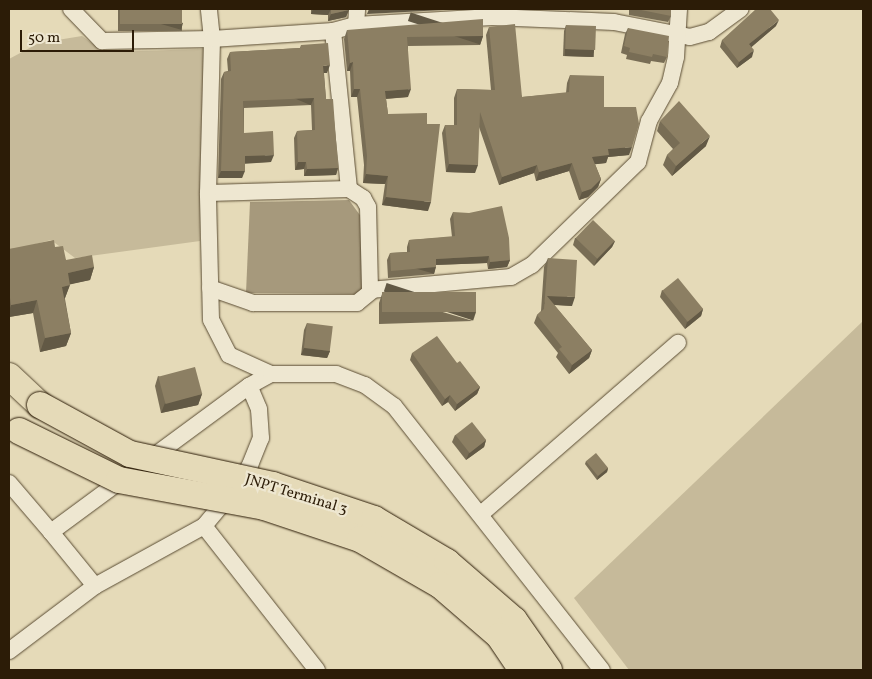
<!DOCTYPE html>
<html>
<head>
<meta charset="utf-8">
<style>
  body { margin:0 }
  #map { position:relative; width:872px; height:679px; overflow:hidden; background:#e5dab8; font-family:Vollkorn,serif }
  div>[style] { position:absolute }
  .green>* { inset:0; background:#c6ba9a }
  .water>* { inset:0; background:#a6997c }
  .roads { filter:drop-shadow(0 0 1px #5a4c33) drop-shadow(0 0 1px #5a4c33) }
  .minor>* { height:16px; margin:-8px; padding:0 8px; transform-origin:8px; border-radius:8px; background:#eee7d1 }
  .primary>* { height:26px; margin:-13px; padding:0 13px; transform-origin:13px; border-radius:13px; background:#e5dab8 }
  .bridges { filter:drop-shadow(0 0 1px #2c1c07) drop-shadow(0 0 1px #2c1c07) }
  .primary-bridge>* { height:26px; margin:-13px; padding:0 13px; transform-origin:13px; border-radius:13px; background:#e5dab8 }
  .wall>* { inset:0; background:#786d55; transform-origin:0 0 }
  .shaded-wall>* { inset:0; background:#625945; transform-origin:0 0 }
  .building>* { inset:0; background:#8c7f63; transform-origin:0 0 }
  span { translate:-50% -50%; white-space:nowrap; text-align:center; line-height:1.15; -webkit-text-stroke:4.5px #eee7d1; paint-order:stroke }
  .street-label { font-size:15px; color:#2c1c07 }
  .frame { position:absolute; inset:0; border:10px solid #2c1c07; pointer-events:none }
  .scale { position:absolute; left:20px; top:30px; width:114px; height:22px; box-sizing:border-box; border:2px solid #2c1c07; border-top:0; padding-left:6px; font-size:15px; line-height:18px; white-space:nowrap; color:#2c1c07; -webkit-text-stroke:4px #eee7d1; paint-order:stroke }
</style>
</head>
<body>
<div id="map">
  <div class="green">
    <i style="clip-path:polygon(82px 36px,104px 52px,205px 49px,200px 241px,75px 258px,51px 240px,9px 251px,9px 59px,39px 43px)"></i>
    <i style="clip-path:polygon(863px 321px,863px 670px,629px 670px,574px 598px)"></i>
  </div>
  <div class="water">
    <i style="clip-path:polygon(349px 200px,362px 218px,363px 294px,246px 293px,250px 202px)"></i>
  </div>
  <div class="roads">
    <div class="minor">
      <i style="left:71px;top:9px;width:45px;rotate:45.9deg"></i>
      <i style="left:102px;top:41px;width:110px;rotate:-1deg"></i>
      <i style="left:212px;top:39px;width:30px;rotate:-96deg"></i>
      <i style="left:356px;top:25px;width:16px;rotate:-86deg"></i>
      <i style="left:333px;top:31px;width:24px;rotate:-15deg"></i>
      <i style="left:356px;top:25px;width:136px;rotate:-3.4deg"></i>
      <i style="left:492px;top:17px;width:122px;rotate:2.3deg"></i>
      <i style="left:614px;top:22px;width:77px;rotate:11.2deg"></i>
      <i style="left:690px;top:37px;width:20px;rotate:-15deg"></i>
      <i style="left:709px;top:32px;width:39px;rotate:-36deg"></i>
      <i style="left:208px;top:193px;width:141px;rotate:-1.6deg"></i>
      <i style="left:210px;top:288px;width:46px;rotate:19.2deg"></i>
      <i style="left:253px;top:303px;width:104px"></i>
      <i style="left:357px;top:303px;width:22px;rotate:-39deg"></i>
      <i style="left:271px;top:374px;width:46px;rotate:-155.7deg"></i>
      <i style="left:229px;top:355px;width:39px;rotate:-117deg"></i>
      <i style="left:211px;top:320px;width:127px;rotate:-91.4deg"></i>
      <i style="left:208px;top:193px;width:154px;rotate:-88.5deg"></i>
      <i style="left:212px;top:39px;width:121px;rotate:-3.8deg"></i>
      <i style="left:333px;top:31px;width:159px;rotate:84.2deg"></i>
      <i style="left:349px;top:189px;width:17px;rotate:33deg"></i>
      <i style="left:363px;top:198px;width:10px;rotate:61deg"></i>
      <i style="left:368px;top:207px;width:83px;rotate:88.6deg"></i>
      <i style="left:370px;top:290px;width:142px;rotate:-5.3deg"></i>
      <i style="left:511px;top:277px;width:24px;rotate:-30deg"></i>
      <i style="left:532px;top:265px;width:148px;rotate:-44.2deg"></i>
      <i style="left:638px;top:162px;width:42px;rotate:-75deg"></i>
      <i style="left:649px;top:121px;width:43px;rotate:-61.1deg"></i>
      <i style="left:670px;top:83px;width:27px;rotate:-77deg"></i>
      <i style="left:676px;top:57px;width:48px;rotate:-86.4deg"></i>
      <i style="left:9px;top:483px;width:65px;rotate:49.4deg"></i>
      <i style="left:51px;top:532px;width:246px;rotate:-36.4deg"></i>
      <i style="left:249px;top:386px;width:25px;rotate:-29deg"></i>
      <i style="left:271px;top:374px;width:65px"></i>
      <i style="left:336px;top:374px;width:31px;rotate:21deg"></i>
      <i style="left:365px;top:385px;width:36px;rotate:36deg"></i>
      <i style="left:394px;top:406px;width:336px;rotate:51.8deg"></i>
      <i style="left:481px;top:514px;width:261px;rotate:-41deg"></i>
      <i style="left:204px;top:526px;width:183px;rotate:51.9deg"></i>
      <i style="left:95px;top:586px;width:124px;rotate:-28.8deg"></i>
      <i style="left:204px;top:526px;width:47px;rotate:-50.2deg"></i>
      <i style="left:234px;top:490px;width:30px;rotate:-57deg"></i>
      <i style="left:250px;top:465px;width:29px;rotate:-68deg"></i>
      <i style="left:261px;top:438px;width:29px;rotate:-94deg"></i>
      <i style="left:259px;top:409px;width:25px;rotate:-113deg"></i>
      <i style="left:9px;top:651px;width:108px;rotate:-37.1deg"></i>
      <i style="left:95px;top:586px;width:70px;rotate:-129.2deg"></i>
    </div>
    <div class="primary">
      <i style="left:9px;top:376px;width:42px;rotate:43.1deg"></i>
    </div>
  </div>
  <div class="bridges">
    <div class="primary-bridge">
      <i style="left:40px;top:405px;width:102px;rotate:28.6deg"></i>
      <i style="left:130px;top:454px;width:146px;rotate:12.2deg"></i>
      <i style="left:273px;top:485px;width:107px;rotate:18.6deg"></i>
      <i style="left:374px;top:519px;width:85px;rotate:30.5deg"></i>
      <i style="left:447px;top:562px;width:89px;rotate:40.9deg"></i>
      <i style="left:514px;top:620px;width:61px;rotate:55deg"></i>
      <i style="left:19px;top:431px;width:111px;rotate:26.1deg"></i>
      <i style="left:119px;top:480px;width:147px;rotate:10.5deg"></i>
      <i style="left:264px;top:507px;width:101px;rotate:18.4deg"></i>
      <i style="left:360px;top:539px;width:92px;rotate:29.9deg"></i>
      <i style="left:440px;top:585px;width:78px;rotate:40.8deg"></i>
      <i style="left:499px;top:636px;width:41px;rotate:55.9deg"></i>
    </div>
  </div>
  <div class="wall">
    <i style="left:118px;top:9px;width:64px;height:22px"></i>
    <i style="clip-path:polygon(302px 9px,349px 9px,346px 17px,328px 21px,328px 15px,311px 14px,311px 9px)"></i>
    <i style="clip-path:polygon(629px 9px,671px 9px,671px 16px,668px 22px,629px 15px)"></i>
    <i style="clip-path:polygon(566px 25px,594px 50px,592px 57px,563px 56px,564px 31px)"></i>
    <i style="clip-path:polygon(776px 26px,751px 47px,752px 57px,737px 68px,720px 47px,722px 40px)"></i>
    <i style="clip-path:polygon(489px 27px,522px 97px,566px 93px,567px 83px,570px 75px,604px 107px,629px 155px,608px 157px,606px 163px,595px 164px,601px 179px,598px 187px,588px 197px,579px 200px,569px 171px,536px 181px,534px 173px,499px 185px,479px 127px,475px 173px,446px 172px,442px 133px,445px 125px,454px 125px,454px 98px,457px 89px,491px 90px,486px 35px)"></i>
    <i style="clip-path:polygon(628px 28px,667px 57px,664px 63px,651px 61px,650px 64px,626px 59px,627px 55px,621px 53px,625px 34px)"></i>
    <i style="clip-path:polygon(347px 30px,483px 36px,480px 45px,408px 46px,408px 97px,386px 99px,388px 114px,428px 211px,382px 205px,385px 184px,363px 183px,364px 165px,357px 97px,351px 97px,350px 71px,347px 71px,344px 39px)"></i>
    <i style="clip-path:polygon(301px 45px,327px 73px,324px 73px,326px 99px,338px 168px,336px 175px,304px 176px,304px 169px,295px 170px,294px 138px,297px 131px,312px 130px,311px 105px,244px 108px,244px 133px,271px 162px,245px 163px,242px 178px,218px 178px,221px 79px,224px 72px,228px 71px,227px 59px,230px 52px,300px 48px)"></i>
    <i style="clip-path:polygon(660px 121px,706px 146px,672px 176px,663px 165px,667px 155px,673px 149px,657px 131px)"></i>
    <i style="clip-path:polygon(453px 212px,510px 260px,507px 267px,488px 269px,487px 263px,436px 265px,434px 274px,388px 278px,387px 260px,390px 253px,407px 252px,407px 247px,409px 240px,452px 237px,450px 219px)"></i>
    <i style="clip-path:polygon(575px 238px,615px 241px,612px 247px,594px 266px,573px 245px)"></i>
    <i style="clip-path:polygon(55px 247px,66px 260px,94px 267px,90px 280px,70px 284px,65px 298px,65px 299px,71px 333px,66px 346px,40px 352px,33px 313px,9px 317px,9px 249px)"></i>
    <i style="clip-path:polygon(548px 258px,572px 306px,554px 305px,592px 350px,589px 358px,569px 374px,556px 357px,558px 353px,534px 323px,537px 315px,541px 311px,544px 267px)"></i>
    <i style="clip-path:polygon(662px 290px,703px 309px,701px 316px,685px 329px,660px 297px)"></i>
    <i style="clip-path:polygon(382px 294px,473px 321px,379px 324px,379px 303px)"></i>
    <i style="clip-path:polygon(307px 323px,330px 351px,327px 358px,301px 355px,304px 330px)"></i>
    <i style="clip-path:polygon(412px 353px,457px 363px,480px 387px,477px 394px,455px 411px,448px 402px,442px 406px,410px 360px)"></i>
    <i style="clip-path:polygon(158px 376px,202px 394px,198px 405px,161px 413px,155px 386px)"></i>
    <i style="clip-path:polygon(455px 435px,486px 440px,484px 447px,466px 460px,452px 442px)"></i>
    <i style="clip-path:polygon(586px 461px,608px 468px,607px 472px,597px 480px,585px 464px)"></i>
  </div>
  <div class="shaded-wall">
    <i style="clip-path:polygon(313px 9px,331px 9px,328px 15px,311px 14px)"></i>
    <i style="clip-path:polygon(369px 9px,462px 9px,367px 14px)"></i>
    <i style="clip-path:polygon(349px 10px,346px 17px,328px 21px,331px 14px)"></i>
    <i style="clip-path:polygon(779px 20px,776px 26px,747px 51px,749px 44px)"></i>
    <i style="left:183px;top:23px;width:7px;height:62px;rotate:106deg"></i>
    <i style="left:483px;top:36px;width:9px;height:76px;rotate:108deg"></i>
    <i style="left:565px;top:49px;width:29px;height:7px;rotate:2deg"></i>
    <i style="clip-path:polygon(754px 50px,752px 57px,737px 68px,739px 62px)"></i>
    <i style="clip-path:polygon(353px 62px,350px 71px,347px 71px,350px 63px)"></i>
    <i style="clip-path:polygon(330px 65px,327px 73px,321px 73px,323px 66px)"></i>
    <i style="clip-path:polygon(354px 89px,360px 89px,357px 97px,351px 97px)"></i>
    <i style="clip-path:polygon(411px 89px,408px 97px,382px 99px,385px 91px)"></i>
    <i style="left:314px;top:98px;width:8px;height:71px;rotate:113deg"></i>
    <i style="clip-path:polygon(710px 136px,706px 146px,672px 176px,676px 166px)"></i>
    <i style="clip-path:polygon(632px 147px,629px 155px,608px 157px,606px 163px,589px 165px,592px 157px,608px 149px)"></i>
    <i style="clip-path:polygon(274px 155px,271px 162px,242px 164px,245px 156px)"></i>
    <i style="clip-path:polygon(298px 162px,306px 162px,304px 169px,295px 170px)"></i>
    <i style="clip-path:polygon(572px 163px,569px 171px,536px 181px,539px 172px)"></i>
    <i style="clip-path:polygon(449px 164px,478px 165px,475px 173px,446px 172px)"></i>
    <i style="clip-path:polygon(537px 165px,534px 173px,499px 185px,502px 177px)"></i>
    <i style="clip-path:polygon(338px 168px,336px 175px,304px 176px,307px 169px)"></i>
    <i style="clip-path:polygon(221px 171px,245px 171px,242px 178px,218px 178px)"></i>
    <i style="clip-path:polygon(366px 174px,388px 176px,385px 184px,363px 183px)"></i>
    <i style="clip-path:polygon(601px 179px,598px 187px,588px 197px,579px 200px,582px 192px)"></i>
    <i style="clip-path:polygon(386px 197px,431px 202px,428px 211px,382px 205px)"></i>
    <i style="clip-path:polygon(615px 241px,612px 247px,594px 266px,597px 259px)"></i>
    <i style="clip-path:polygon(489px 256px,487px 263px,433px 265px,436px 259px)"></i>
    <i style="clip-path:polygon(510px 260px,507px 267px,488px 269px,490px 262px)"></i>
    <i style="clip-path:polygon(94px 267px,90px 280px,63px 286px,68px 273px)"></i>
    <i style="left:436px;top:267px;width:7px;height:45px;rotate:106deg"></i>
    <i style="clip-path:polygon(70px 285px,65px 298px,58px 300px,62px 287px)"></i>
    <i style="clip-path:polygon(547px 296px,575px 297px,572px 306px,544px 304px)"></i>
    <i style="clip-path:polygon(37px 300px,33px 313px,9px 317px,9px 311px,11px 305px)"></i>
    <i style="clip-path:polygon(703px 309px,701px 316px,685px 329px,687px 322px)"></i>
    <i style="left:476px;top:312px;width:9px;height:94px;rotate:108deg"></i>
    <i style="clip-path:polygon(71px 333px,66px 346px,40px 352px,45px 338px)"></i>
    <i style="clip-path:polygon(304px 348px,330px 351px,327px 358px,301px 355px)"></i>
    <i style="clip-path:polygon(592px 350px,589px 358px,569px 374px,572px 365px)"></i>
    <i style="clip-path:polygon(480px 387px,477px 394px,455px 411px,457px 404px)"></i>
    <i style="clip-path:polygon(202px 394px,198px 405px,161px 413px,165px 403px)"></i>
    <i style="clip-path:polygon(450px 395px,448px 402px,442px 406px,445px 399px)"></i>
    <i style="clip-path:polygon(486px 440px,484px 447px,466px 460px,469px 453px)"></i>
    <i style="clip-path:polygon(608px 468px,607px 472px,597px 480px,598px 476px)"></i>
  </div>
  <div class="building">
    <i style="left:120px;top:9px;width:62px;height:15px"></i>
    <i style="clip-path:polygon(331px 9px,349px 9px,349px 10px,331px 14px)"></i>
    <i style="clip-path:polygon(636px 9px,671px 9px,671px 16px)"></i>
    <i style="clip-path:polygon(756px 9px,770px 9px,779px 20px,749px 44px,754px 50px,739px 62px,722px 40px)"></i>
    <i style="clip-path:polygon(483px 19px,483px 36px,407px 37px,411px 89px,385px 91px,388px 114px,427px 113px,427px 124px,440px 124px,431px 202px,386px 197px,388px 176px,366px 174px,367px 156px,360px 89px,354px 89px,353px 62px,350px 63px,347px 30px)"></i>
    <i style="clip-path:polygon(515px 24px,522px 97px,569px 92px,570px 75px,604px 76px,604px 107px,636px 107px,639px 124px,632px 147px,608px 149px,609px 155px,592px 157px,601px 179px,591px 189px,582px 192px,572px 163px,539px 172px,537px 165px,502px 177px,480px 112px,478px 165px,449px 164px,445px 125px,457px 125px,457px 89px,495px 90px,489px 27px)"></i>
    <i style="left:566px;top:25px;width:30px;height:24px;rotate:2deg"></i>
    <i style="clip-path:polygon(628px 28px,669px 36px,667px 57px,653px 54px,652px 57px,629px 52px,630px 48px,624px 46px)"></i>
    <i style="clip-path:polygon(328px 43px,330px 65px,323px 66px,326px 99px,333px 99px,338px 168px,307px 169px,306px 162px,298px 162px,297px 131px,315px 130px,314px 98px,243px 101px,244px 133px,273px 131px,274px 155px,245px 156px,245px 171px,221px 171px,224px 72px,231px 71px,230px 52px,301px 48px,301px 45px)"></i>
    <i style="clip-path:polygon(679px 101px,710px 136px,676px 166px,667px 155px,680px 143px,660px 121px)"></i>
    <i style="clip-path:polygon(502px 206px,509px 238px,510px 260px,490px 262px,489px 256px,436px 259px,436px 267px,391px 271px,390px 253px,410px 252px,409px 240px,455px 236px,453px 212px,469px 213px)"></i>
    <i style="left:593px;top:220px;width:30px;height:25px;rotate:44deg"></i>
    <i style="clip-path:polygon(54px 240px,55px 247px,63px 246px,66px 260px,92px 255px,94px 267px,68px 273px,70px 285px,62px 287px,71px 333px,45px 338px,37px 300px,11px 305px,10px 298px,9px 298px,9px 249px)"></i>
    <i style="clip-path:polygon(548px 258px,577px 260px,575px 297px,547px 296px,592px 350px,572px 365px,559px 349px,562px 347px,537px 315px,544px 309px)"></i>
    <i style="left:678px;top:278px;width:40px;height:20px;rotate:51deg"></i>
    <i style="left:476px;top:292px;width:20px;height:94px;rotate:90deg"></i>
    <i style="left:307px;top:323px;width:26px;height:25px;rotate:7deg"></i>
    <i style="clip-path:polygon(437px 336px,457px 363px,460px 361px,480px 387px,457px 404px,450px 395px,445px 399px,412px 353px)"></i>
    <i style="left:195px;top:367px;width:28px;height:38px;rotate:75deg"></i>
    <i style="left:472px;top:422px;width:23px;height:21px;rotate:52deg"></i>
    <i style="left:596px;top:453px;width:19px;height:13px;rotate:51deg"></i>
  </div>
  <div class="street-label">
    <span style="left:296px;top:495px;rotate:17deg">JNPT Terminal 3</span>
  </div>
  <div class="frame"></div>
  <div class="scale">50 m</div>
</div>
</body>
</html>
